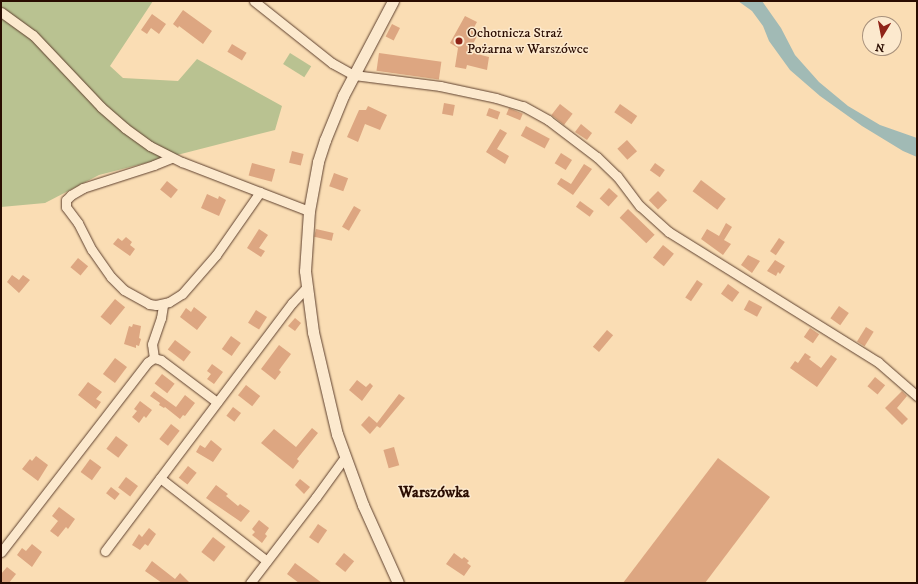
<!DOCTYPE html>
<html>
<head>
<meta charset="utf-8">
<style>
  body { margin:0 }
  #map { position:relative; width:918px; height:584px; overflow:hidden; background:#faddb4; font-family:"IM FELL DW Pica",serif }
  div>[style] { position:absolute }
  .green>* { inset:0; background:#b9c291; transform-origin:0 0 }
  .water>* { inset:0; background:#a1bab5 }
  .building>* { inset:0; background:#dda681; transform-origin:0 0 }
  .roads { filter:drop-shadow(0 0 1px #5e402e) drop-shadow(0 0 1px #5e402e) }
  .minor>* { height:9px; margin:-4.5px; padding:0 4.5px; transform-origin:4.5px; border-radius:4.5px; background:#fce9ce }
  .tertiary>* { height:11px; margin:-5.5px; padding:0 5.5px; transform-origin:5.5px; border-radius:5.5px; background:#fce9ce }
  .dots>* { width:11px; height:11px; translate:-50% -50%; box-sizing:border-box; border:2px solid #fce9ce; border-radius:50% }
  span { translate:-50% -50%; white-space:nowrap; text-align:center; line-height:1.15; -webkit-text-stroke:3px #fce9ce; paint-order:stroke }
  .poi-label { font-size:14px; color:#2a0c01 }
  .left { translate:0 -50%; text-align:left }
  .quarter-label { font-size:16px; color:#2a0c01; font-weight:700 }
  .frame { position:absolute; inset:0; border:2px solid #2a0c01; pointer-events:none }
  .north { position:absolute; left:862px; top:16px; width:40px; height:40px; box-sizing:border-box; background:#fce9ce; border:1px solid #a8917c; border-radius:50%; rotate:190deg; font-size:11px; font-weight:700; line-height:16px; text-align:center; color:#2a0c01 }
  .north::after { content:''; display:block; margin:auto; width:14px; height:18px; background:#8f2418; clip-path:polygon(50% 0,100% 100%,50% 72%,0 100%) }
</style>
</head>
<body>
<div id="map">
  <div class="green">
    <i style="clip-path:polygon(1px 1px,153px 1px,110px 66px,123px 78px,178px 81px,197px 59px,282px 106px,275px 130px,99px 175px,45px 203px,1px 207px)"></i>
    <i style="left:290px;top:53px;width:25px;height:13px;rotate:32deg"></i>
  </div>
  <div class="water">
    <i style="clip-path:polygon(738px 1px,762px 1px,781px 28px,795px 55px,819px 82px,848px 106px,880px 125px,917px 138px,917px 157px,903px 151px,862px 126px,820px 96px,790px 70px,769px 41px,763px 26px,752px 11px)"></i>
  </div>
  <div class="building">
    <i style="clip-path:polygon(183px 10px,212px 31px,203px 44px,179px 26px,178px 28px,173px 24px)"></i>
    <i style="clip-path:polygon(152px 14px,166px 24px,159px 34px,151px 28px,147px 34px,141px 30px)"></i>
    <i style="clip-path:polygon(465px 16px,477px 22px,472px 31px,478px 34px,469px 52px,489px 57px,487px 70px,467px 65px,466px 69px,455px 67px,458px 48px,450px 43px)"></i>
    <i style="left:392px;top:24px;width:9px;height:14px;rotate:27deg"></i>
    <i style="left:232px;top:44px;width:17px;height:9px;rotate:31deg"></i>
    <i style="left:379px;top:53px;width:63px;height:18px;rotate:8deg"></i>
    <i style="left:444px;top:103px;width:11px;height:11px;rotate:10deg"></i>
    <i style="left:560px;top:104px;width:16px;height:14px;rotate:38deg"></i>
    <i style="left:620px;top:104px;width:21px;height:10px;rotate:35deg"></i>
    <i style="clip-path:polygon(368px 106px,387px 115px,380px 130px,365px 124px,358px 142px,347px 137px,359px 110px,366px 110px)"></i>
    <i style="left:489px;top:108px;width:12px;height:8px;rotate:20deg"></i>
    <i style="left:509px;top:108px;width:15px;height:7px;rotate:23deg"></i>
    <i style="clip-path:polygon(581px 124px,592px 133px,587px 140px,575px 132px)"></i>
    <i style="left:526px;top:126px;width:27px;height:11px;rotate:28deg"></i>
    <i style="clip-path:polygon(500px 129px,507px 133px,497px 149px,509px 156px,505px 164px,486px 152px)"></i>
    <i style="left:627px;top:140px;width:15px;height:13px;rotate:48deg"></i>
    <i style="left:292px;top:151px;width:12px;height:12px;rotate:14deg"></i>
    <i style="left:561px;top:153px;width:13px;height:12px;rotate:32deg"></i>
    <i style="left:252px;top:163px;width:24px;height:13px;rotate:15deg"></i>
    <i style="left:655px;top:163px;width:12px;height:9px;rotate:35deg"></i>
    <i style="clip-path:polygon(584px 164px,592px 169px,573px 195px,557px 184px,561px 178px,571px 184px)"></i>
    <i style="left:334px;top:173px;width:15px;height:14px;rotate:20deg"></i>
    <i style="left:701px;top:180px;width:31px;height:14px;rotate:37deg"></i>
    <i style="left:167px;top:181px;width:14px;height:11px;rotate:39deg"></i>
    <i style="left:609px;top:188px;width:12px;height:14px;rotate:42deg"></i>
    <i style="left:658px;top:191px;width:13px;height:13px;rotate:45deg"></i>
    <i style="clip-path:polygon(207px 194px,218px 199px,219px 196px,226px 200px,219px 216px,201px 208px)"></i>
    <i style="left:580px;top:201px;width:17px;height:7px;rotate:36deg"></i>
    <i style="left:354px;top:206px;width:8px;height:24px;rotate:30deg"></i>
    <i style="left:628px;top:209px;width:37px;height:12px;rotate:44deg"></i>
    <i style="clip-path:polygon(726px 223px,732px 227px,724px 240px,731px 244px,723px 255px,701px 239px,707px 229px,719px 236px)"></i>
    <i style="clip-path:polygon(259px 229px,268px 235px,259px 248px,265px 251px,261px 257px,247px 248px)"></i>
    <i style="left:316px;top:229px;width:18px;height:8px;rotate:13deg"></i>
    <i style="clip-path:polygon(126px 237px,132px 242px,130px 245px,135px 249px,130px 256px,113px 244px,118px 238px,122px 241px)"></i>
    <i style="left:779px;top:238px;width:7px;height:16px;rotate:34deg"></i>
    <i style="left:663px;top:245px;width:14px;height:16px;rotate:39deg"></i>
    <i style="clip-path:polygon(748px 255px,760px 261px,752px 273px,741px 265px)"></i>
    <i style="left:78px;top:258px;width:13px;height:12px;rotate:39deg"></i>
    <i style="clip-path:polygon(775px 260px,785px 266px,780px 274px,778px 272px,776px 276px,767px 271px)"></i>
    <i style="clip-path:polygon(12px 275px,19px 280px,23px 275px,30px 280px,19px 293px,7px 282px)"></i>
    <i style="left:697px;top:280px;width:7px;height:21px;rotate:34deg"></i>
    <i style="left:728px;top:284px;width:14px;height:12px;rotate:36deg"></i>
    <i style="left:115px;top:299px;width:13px;height:23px;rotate:39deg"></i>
    <i style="left:749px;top:300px;width:15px;height:11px;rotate:28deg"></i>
    <i style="left:839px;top:306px;width:12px;height:15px;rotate:35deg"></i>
    <i style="clip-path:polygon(194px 307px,207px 317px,197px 330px,180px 317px,186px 308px,191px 312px)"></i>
    <i style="left:256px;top:310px;width:13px;height:15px;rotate:32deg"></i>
    <i style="clip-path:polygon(295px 318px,301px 323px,295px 331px,288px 326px)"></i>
    <i style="clip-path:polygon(133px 324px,141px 326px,139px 338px,141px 339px,139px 346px,136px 345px,136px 348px,124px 344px,129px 326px,132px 327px)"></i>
    <i style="left:866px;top:327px;width:9px;height:17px;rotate:32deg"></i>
    <i style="left:810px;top:328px;width:11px;height:11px;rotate:34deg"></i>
    <i style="left:607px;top:330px;width:8px;height:22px;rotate:40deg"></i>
    <i style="left:231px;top:336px;width:12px;height:16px;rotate:35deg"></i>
    <i style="left:175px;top:340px;width:20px;height:12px;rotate:37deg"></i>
    <i style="clip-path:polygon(279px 345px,291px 354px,279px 370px,281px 372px,275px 380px,261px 369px)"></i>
    <i style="clip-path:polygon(805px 353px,811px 357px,809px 359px,821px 368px,831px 355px,837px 359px,817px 387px,790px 368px,795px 361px,798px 363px)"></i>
    <i style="left:115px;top:358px;width:15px;height:20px;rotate:37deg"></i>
    <i style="clip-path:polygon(212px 364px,223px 372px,214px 384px,207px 379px,211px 374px,207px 371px)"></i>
    <i style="left:162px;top:374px;width:16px;height:12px;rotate:38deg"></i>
    <i style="left:875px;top:377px;width:13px;height:12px;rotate:39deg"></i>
    <i style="clip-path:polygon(357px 380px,366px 387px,370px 383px,373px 386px,362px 401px,349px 390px)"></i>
    <i style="clip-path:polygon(88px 382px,102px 392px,96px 399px,101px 402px,96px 409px,78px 395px)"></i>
    <i style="left:246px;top:385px;width:18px;height:13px;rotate:38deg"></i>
    <i style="clip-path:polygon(154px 391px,176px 407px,185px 395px,195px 403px,185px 416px,183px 415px,180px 419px,165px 407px,164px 408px,159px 405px,160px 403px,150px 396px)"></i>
    <i style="clip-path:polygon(902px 391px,907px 396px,897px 408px,908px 419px,902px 425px,885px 408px)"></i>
    <i style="clip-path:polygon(399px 394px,405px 398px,380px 428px,377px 426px,370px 434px,361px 425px,369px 416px,377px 423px)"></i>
    <i style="clip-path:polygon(140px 401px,152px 410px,146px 418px,144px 416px,139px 423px,132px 417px,137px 411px,134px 409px)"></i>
    <i style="left:233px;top:407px;width:10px;height:11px;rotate:37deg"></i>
    <i style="left:171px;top:424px;width:11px;height:19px;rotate:38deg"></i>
    <i style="clip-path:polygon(312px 428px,318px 433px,297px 459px,299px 461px,293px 469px,261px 443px,274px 429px,296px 447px)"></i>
    <i style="left:116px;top:436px;width:15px;height:16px;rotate:37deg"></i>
    <i style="clip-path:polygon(211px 440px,222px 449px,213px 462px,196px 452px,200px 445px,205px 448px)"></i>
    <i style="left:394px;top:447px;width:19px;height:11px;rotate:74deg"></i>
    <i style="clip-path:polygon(36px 456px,48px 465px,38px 481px,22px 469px,30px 459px,32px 461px)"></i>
    <i style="clip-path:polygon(718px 458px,770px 497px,705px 583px,623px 583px)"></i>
    <i style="left:90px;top:459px;width:14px;height:16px;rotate:36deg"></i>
    <i style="left:188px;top:466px;width:11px;height:15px;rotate:38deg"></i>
    <i style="left:126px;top:477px;width:15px;height:13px;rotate:37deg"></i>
    <i style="clip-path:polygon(300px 479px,310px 487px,304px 494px,295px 485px)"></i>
    <i style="clip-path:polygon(216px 485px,228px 494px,226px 496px,238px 506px,240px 504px,250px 511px,241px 522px,206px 498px)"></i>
    <i style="left:111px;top:487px;width:11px;height:8px;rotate:38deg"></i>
    <i style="clip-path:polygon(59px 507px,75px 519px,68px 529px,66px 527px,58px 537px,50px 531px,58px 521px,52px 516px)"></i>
    <i style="clip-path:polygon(259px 520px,269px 528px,265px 534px,267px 536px,262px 543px,252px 535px,255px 532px,252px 529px)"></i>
    <i style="left:318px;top:524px;width:11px;height:16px;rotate:34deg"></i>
    <i style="clip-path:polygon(149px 528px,156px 534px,148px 546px,145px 544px,140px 550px,132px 545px,139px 534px,142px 537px)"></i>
    <i style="left:213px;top:537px;width:16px;height:19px;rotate:38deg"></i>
    <i style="clip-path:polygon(32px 544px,42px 552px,32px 567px,17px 555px,22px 548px,26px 551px)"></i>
    <i style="left:344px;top:553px;width:13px;height:14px;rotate:39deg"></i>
    <i style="clip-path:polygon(454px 553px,462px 559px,464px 557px,469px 561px,467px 563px,471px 566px,464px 576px,446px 564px)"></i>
    <i style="clip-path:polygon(152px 561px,175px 579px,180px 573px,190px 583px,162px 583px,145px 571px)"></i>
    <i style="clip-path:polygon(295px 563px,314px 577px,322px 583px,299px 583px,287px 574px)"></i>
    <i style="clip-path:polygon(7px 567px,16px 574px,9px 583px,1px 583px,1px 574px)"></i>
  </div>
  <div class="roads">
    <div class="minor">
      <i style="left:254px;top:1px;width:100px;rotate:38.5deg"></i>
      <i style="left:332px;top:63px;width:25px;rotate:29deg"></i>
      <i style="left:354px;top:75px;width:87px;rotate:7.3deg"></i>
      <i style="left:440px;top:86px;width:57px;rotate:12.1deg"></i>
      <i style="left:496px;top:98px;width:28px;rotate:17deg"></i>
      <i style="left:523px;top:106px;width:29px;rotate:29deg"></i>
      <i style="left:548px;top:120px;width:61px;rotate:37.1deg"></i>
      <i style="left:597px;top:157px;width:28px;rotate:44deg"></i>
      <i style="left:617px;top:176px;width:38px;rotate:53deg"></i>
      <i style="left:640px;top:206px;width:39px;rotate:42deg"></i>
      <i style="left:669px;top:232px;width:246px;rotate:31.9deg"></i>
      <i style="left:878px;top:362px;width:52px;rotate:41.1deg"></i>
      <i style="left:1px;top:12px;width:39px;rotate:36deg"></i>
      <i style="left:33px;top:35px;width:99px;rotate:46.6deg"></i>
      <i style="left:101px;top:107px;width:32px;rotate:41deg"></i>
      <i style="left:125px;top:128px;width:31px;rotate:36deg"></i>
      <i style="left:150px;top:146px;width:36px;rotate:27deg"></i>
      <i style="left:182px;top:162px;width:136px;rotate:21.1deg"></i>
      <i style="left:171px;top:158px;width:18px;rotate:158deg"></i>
      <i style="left:154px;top:165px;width:75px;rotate:162.1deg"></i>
      <i style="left:83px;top:188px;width:14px;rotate:150deg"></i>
      <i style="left:71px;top:195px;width:7px;rotate:135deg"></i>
      <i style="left:66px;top:200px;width:7px;rotate:90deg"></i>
      <i style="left:66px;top:207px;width:20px;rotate:53deg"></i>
      <i style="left:78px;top:223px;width:30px;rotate:63deg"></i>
      <i style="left:92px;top:250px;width:33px;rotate:55deg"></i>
      <i style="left:111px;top:277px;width:18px;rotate:45deg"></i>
      <i style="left:124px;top:290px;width:29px;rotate:29deg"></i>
      <i style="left:149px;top:304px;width:7px;rotate:8deg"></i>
      <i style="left:156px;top:305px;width:13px;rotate:-13deg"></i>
      <i style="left:169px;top:302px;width:15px;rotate:-32deg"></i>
      <i style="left:182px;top:294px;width:52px;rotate:-48.9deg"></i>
      <i style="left:216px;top:255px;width:77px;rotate:-55.1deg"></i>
      <i style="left:154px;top:358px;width:14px;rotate:-98deg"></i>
      <i style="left:152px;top:344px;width:28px;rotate:-71deg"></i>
      <i style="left:161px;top:318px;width:13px;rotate:-81deg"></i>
      <i style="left:160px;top:478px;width:135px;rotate:37.8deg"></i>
      <i style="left:105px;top:551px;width:311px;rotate:-53deg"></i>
      <i style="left:292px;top:303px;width:21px;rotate:-47deg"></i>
      <i style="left:1px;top:552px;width:240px;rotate:-52.3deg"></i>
      <i style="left:148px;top:362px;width:7px;rotate:-34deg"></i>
      <i style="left:154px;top:358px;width:7px;rotate:16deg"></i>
      <i style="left:161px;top:360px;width:70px;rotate:36.9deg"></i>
      <i style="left:250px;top:583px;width:108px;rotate:-52.5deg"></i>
      <i style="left:316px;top:497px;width:49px;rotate:-54.1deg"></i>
    </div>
    <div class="tertiary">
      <i style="left:393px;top:1px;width:107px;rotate:117.8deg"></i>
      <i style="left:343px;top:96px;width:48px;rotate:112.2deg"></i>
      <i style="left:325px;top:140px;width:23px;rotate:108deg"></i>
      <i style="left:318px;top:162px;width:50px;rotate:100.4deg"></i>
      <i style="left:309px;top:211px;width:60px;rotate:93.8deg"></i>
      <i style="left:305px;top:271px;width:62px;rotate:82.5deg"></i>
      <i style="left:313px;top:332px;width:105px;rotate:76.8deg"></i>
      <i style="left:337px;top:434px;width:76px;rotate:69.9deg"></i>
      <i style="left:363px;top:505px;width:85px;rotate:65.8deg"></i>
    </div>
  </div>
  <div class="dots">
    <i style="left:459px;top:41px;background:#8f2418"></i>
  </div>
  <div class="poi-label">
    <span class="left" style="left:467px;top:41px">Ochotnicza Straż<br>Pożarna w Warszówce</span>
  </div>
  <div class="quarter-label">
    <span style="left:434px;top:492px">Warszówka</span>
  </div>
  <div class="frame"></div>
  <div class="north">N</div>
</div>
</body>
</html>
